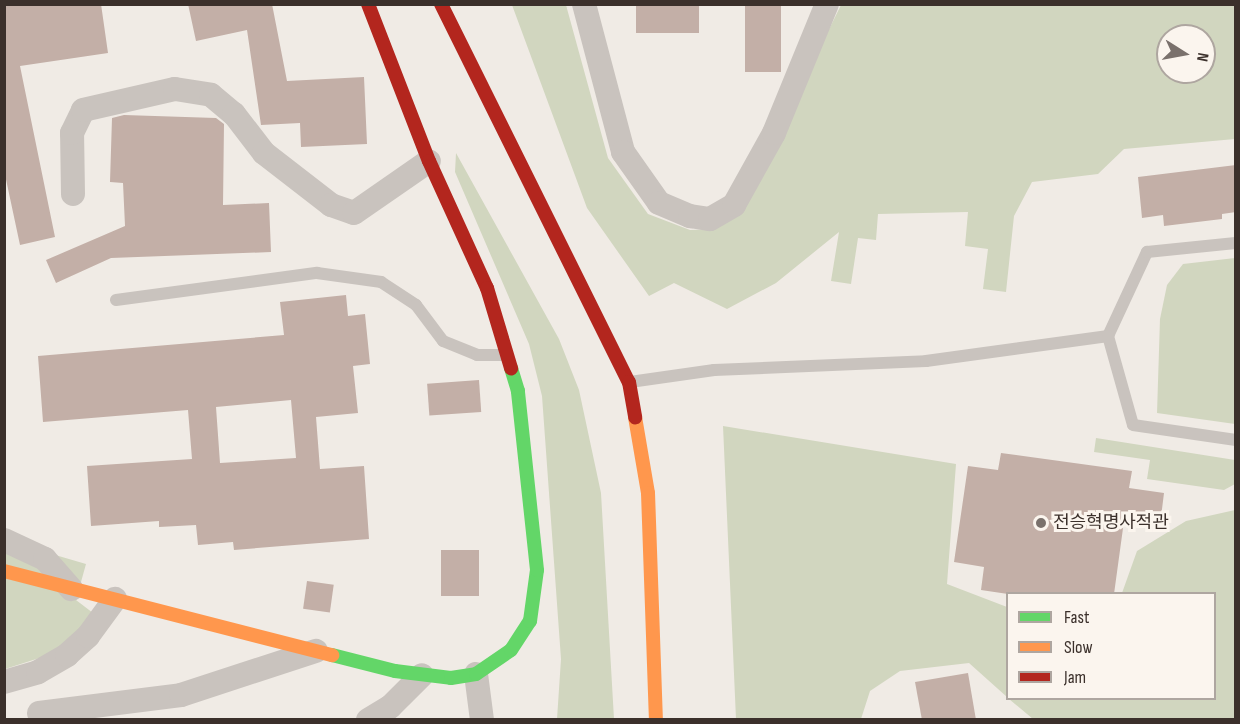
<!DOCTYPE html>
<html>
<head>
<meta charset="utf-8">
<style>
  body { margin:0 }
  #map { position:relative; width:1240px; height:724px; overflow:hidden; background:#f0ebe5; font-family:"Sofia Sans Condensed","Noto Sans KR",sans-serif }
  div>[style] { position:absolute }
  .green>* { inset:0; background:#d1d6bf }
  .building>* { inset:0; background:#c3afa7; transform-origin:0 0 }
  .lane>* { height:12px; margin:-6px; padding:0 6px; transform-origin:6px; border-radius:6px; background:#c9c3be }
  .street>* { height:24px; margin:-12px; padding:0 12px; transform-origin:12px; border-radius:12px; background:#c9c3be }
  .fast>* { height:14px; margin:-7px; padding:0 7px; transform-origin:7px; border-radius:7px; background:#63d668 }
  .slow>* { height:14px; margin:-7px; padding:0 7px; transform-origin:7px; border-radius:7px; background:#ff974d }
  .jam>* { height:14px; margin:-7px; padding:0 7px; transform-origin:7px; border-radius:7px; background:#b3261e }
  .dots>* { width:16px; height:16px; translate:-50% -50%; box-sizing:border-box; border:3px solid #fbf5ee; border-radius:50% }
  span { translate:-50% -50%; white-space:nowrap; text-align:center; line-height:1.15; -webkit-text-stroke:6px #fbf5ee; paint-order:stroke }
  .poi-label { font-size:18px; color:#3b302b }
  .left { translate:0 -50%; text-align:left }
  .frame { position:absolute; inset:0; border:6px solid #3b302b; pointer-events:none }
  .legend { position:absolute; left:1006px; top:592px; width:210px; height:108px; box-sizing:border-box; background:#fbf5ee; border:2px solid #aea6a0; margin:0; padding:8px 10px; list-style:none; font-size:18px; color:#3b302b }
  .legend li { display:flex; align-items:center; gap:12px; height:30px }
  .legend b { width:30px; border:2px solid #aea6a0 }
  .north { position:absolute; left:1156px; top:24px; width:60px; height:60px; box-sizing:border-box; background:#fbf5ee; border:2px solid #aea6a0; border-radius:50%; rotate:101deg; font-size:16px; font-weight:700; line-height:24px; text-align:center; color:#3b302b }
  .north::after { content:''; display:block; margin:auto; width:21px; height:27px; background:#7a716c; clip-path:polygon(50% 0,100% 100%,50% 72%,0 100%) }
</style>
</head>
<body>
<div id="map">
  <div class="green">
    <i style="clip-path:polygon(evenodd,512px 5px,566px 5px,608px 158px,648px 214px,690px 230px,716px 229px,739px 212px,841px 5px,1235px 5px,1235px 139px,1124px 149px,1098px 174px,1032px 182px,1014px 216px,1006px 292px,983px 289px,988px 249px,965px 246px,968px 212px,878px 214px,876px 240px,858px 238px,851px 284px,831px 281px,839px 232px,776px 283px,727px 309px,674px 283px,649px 296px,587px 208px,512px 5px,1168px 36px,1204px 36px,1204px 72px,1168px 72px,1168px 36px)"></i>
    <i style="clip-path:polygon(456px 153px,559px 339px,579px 390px,601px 493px,614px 719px,557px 719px,561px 659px,542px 396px,529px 344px,455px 172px)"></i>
    <i style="clip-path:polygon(1235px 258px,1235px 424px,1157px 413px,1160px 319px,1167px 285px,1183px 264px)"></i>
    <i style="clip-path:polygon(723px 426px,956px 464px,947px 584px,1007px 607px,1007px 697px,969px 663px,900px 671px,870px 691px,861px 719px,736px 719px)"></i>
    <i style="clip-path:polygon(1096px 438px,1235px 460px,1235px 484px,1224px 490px,1147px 479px,1150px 460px,1094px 452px)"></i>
    <i style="clip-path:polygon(1235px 510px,1235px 719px,1033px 719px,1009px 699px,1214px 698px,1214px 594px,1122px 593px,1137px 551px,1186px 521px)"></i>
    <i style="clip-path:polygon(4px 540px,86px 564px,76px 600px,93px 613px,90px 626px,55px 653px,5px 669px)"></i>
  </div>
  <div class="building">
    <i style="clip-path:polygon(4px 4px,101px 4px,108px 53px,20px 66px,55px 237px,20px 245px,4px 170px)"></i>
    <i style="clip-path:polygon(188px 4px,272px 4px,287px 81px,364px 77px,367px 144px,301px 147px,300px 123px,261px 125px,247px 30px,196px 41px)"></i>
    <i style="left:636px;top:4px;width:63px;height:29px"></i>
    <i style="left:745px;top:4px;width:36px;height:68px"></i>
    <i style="clip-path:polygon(124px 115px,216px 118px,224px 124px,223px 205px,269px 203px,271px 252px,111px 258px,56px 283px,46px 260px,125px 226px,123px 183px,110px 182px,112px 118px)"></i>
    <i style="clip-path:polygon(1236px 165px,1236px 212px,1222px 214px,1222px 219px,1164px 226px,1163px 215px,1142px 218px,1138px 177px)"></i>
    <i style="clip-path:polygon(evenodd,346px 295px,348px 316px,365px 314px,370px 364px,353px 366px,358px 413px,316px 417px,320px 469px,364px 466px,369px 539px,234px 550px,233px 542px,198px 545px,196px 525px,159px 527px,159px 521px,91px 526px,87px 466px,192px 459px,188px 410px,43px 422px,38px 356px,284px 335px,280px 302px,346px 295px,291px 400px,296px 458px,220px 463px,216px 407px,291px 400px)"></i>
    <i style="left:479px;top:380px;width:32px;height:52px;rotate:86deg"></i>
    <i style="clip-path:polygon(1001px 453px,1132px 471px,1129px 488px,1164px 493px,1160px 525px,1124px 521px,1114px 594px,1008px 594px,981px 590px,984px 567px,954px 562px,968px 466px,998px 470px)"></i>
    <i style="left:441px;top:550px;width:38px;height:46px"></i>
    <i style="left:307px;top:581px;width:27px;height:28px;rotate:8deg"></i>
    <i style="clip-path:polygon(968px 673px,976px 720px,922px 720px,915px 682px)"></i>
  </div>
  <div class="lane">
    <i style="left:116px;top:300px;width:203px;rotate:-7.7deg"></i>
    <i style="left:317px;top:273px;width:65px;rotate:8deg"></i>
    <i style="left:381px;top:282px;width:42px;rotate:33.3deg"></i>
    <i style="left:416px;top:305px;width:45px;rotate:53.1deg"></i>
    <i style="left:443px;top:341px;width:37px;rotate:22deg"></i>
    <i style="left:477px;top:355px;width:29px"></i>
    <i style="left:1108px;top:336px;width:93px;rotate:-65.1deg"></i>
    <i style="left:1147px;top:252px;width:89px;rotate:-5.8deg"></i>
    <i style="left:630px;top:382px;width:85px;rotate:-8.1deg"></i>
    <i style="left:714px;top:370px;width:212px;rotate:-2.4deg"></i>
    <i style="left:926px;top:361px;width:184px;rotate:-7.8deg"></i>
    <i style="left:1108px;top:336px;width:92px;rotate:74.3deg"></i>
    <i style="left:1133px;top:425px;width:104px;rotate:8.3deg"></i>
  </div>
  <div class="street">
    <i style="left:584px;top:4px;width:153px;rotate:75.2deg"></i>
    <i style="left:623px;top:152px;width:62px;rotate:54.8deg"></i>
    <i style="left:659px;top:203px;width:34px;rotate:23deg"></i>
    <i style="left:690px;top:216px;width:20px;rotate:9deg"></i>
    <i style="left:710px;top:219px;width:28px;rotate:-30deg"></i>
    <i style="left:734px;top:205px;width:82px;rotate:-60.9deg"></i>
    <i style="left:774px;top:133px;width:139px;rotate:-67.7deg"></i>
    <i style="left:73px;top:194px;width:61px;rotate:-90.9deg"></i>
    <i style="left:72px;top:133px;width:25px;rotate:-64deg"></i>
    <i style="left:83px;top:110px;width:94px;rotate:-12.9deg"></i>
    <i style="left:175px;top:89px;width:36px;rotate:9deg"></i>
    <i style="left:211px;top:95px;width:30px;rotate:40deg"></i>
    <i style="left:234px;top:114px;width:49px;rotate:52.4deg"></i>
    <i style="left:264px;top:153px;width:85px;rotate:37.8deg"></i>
    <i style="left:331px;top:205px;width:24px;rotate:19deg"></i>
    <i style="left:354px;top:213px;width:91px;rotate:-34.7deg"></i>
    <i style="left:4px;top:540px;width:45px;rotate:24.9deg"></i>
    <i style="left:45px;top:559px;width:40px;rotate:49deg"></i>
    <i style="left:476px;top:674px;width:46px;rotate:82.6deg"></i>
    <i style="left:4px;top:682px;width:35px;rotate:-16deg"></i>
    <i style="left:38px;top:672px;width:34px;rotate:-30deg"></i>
    <i style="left:67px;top:655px;width:28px;rotate:-42deg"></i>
    <i style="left:88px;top:636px;width:46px;rotate:-53.9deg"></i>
    <i style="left:39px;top:713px;width:143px;rotate:-7.2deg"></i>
    <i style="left:181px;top:695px;width:142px;rotate:-18.1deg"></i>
    <i style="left:368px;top:720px;width:26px;rotate:-31deg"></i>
    <i style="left:390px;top:707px;width:45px;rotate:-45deg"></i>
  </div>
  <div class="fast">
    <i style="left:332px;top:655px;width:65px;rotate:14.3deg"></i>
    <i style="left:395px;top:671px;width:56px;rotate:7.1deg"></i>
    <i style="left:451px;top:678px;width:25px;rotate:-9deg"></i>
    <i style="left:476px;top:674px;width:42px;rotate:-34.4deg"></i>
    <i style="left:511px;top:650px;width:35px;rotate:-57deg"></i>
    <i style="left:530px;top:621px;width:51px;rotate:-82.2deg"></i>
    <i style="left:537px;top:570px;width:180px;rotate:-96.1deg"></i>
    <i style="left:518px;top:391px;width:24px;rotate:-107deg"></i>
  </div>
  <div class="slow">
    <i style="left:635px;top:417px;width:77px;rotate:80.3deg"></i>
    <i style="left:648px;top:493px;width:227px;rotate:88deg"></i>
    <i style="left:4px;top:571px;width:339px;rotate:14.4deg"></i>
  </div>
  <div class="jam">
    <i style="left:368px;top:4px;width:168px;rotate:68.8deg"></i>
    <i style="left:429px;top:161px;width:140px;rotate:65.5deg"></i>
    <i style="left:487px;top:288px;width:84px;rotate:73.3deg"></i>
    <i style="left:441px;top:4px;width:422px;rotate:63.6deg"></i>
    <i style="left:629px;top:382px;width:36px;rotate:80deg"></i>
  </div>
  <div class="dots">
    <i style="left:1041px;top:523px;background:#7a716c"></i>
  </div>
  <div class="poi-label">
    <span class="left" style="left:1053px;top:523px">전승혁명사적관</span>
  </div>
  <div class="frame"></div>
  <ul class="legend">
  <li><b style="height:8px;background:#63d668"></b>Fast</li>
  <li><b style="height:8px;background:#ff974d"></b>Slow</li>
  <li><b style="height:8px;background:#b3261e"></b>Jam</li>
  </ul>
  <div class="north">N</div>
</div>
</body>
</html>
